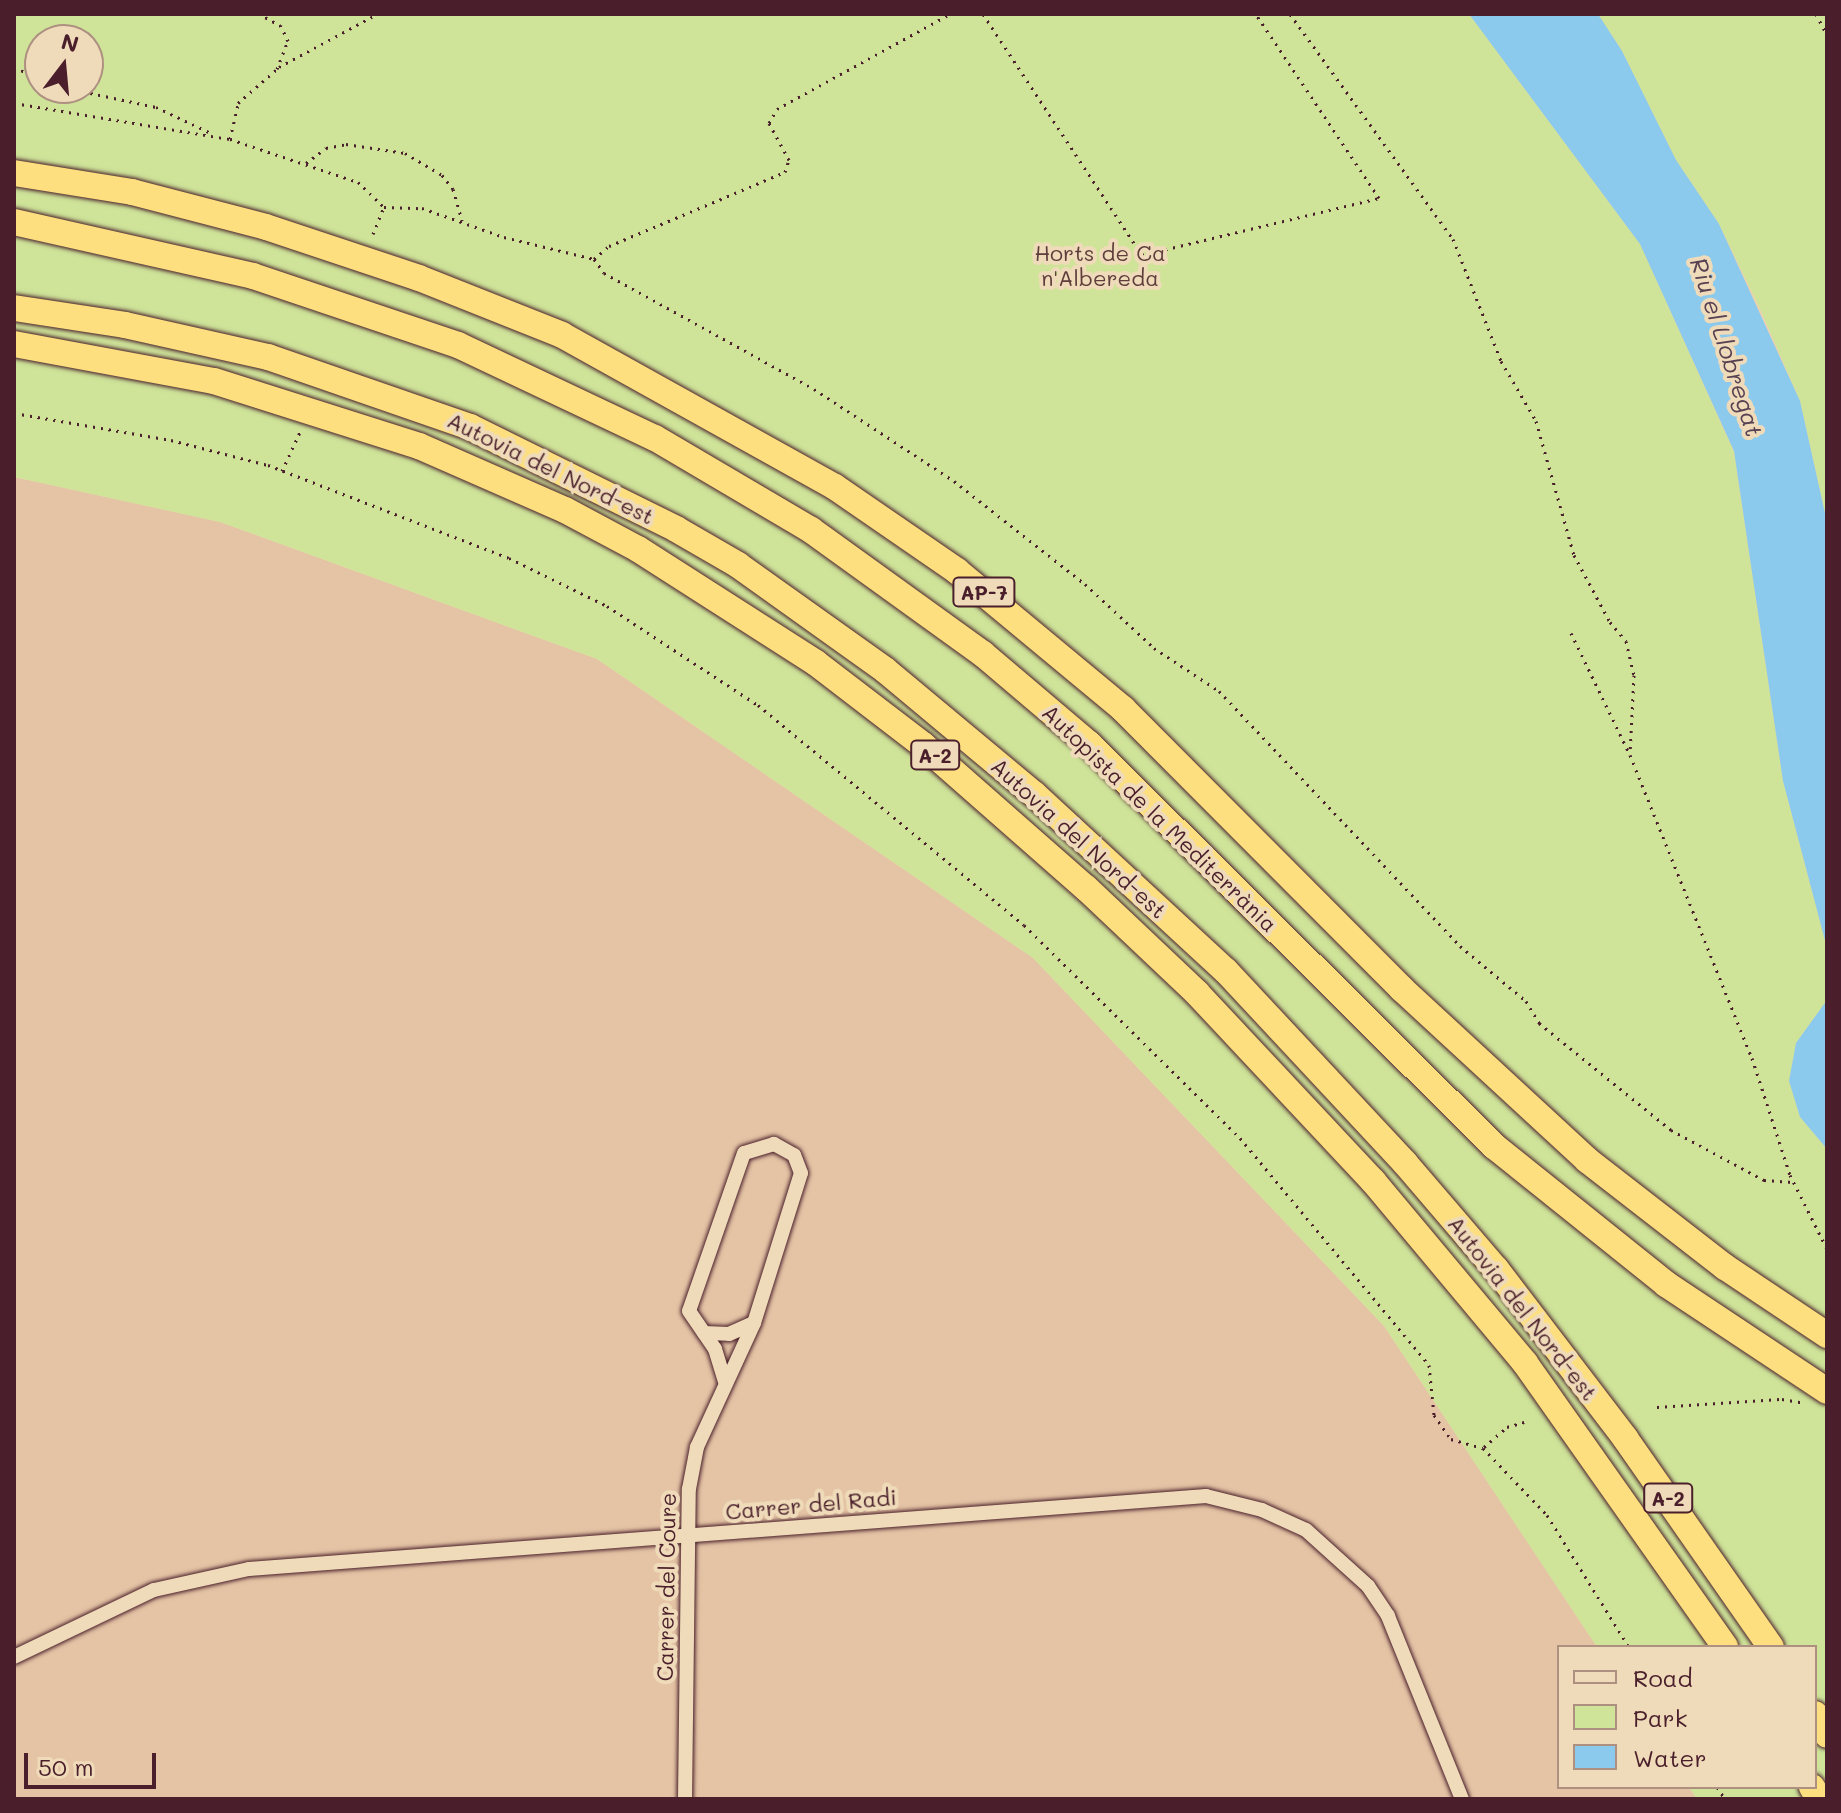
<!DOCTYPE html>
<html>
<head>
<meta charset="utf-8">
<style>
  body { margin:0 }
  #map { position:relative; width:1841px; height:1813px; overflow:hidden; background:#ecd2b1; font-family:Mali,sans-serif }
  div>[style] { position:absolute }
  .built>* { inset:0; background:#e5c4a5 }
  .green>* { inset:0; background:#cfe499 }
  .water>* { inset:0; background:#8bcaec }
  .path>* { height:3px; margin-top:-1.5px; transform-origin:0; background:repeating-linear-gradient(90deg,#4a1f2b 0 2px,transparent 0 8px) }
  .roads { filter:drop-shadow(0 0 2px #4a1f2b) drop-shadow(0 0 2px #4a1f2b) }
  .street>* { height:14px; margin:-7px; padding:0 7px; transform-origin:7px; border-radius:7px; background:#efdbb9 }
  .highway>* { height:26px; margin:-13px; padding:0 13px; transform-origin:13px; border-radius:13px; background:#fddf80 }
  span { translate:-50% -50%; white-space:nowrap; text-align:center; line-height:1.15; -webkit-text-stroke:8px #efdbb9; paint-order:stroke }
  .shield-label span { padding:2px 6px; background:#efdbb9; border:2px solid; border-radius:6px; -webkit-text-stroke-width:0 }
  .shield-label { font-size:20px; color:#4a1f2b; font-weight:700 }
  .park-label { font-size:22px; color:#5e3d3c }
  .street-label { font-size:22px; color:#4a1f2b }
  .water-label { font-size:24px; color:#574152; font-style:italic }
  .frame { position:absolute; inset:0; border:16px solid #4a1f2b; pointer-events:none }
  .legend { position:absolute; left:1557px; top:1645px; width:260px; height:144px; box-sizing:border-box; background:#efdbb9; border:2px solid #ad9080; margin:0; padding:10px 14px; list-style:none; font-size:24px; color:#4a1f2b }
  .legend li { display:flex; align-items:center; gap:16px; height:40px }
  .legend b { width:40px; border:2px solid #ad9080 }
  .north { position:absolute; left:24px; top:24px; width:80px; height:80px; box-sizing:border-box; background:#efdbb9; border:2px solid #ad9080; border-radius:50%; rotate:16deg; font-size:22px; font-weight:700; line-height:32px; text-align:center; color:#4a1f2b }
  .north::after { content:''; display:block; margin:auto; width:28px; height:36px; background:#4a1f2b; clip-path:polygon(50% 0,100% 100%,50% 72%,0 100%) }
  .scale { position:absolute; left:24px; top:1753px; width:132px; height:36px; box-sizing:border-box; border:4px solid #4a1f2b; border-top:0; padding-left:10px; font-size:24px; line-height:28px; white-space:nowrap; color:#4a1f2b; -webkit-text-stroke:6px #efdbb9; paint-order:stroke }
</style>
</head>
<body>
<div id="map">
  <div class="built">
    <i style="clip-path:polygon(14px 477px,220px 522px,597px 659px,1033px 958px,1384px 1326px,1597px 1647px,1559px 1647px,1559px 1787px,1689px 1787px,1697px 1799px,14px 1799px)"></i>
  </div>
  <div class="green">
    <i style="clip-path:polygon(evenodd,14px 14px,1469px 14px,1640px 244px,1734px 452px,1783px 781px,1827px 948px,1827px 1000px,1796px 1043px,1789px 1081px,1800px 1117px,1827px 1149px,1827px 1799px,1697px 1799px,1689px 1787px,1815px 1787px,1815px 1647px,1597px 1647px,1384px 1326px,1033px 958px,597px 659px,220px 522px,14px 477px,14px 14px,40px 40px,88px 40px,88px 88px,40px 88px,40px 40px)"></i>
    <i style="clip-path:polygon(1598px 14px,1827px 14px,1827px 522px,1800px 401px,1761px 311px,1719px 224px,1676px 160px,1622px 51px)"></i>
  </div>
  <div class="water">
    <i style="clip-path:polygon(1469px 14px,1598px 14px,1622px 51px,1676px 160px,1719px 224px,1800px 401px,1827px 522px,1827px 948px,1783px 781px,1734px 451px,1640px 244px)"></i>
    <i style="clip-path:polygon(1827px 1000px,1827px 1149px,1800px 1117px,1789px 1081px,1796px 1043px)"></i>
  </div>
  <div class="path">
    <i style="left:983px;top:14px;width:289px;rotate:56.6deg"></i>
    <i style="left:1142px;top:255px;width:244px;rotate:-13.5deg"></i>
    <i style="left:1379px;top:198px;width:221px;rotate:-123.8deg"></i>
    <i style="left:1290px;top:14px;width:278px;rotate:54.1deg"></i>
    <i style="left:1453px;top:239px;width:131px;rotate:68.5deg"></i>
    <i style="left:1501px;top:361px;width:69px;rotate:59.7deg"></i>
    <i style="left:1536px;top:421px;width:139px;rotate:74.2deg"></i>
    <i style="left:1574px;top:555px;width:76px;rotate:61.8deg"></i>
    <i style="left:1610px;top:622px;width:25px;rotate:50deg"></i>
    <i style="left:1626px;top:641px;width:35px;rotate:77deg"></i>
    <i style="left:1634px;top:675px;width:80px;rotate:92.9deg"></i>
    <i style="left:1816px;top:14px;width:24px;rotate:62deg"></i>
    <i style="left:14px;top:67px;width:29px;rotate:25deg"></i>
    <i style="left:279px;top:67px;width:111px;rotate:-28.4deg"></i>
    <i style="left:67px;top:88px;width:91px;rotate:12.1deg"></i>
    <i style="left:156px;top:107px;width:61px;rotate:25.3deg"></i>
    <i style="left:14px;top:103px;width:219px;rotate:9.5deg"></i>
    <i style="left:230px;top:139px;width:135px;rotate:18.6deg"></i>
    <i style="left:358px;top:182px;width:36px;rotate:44deg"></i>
    <i style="left:384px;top:207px;width:38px;rotate:2deg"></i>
    <i style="left:422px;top:208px;width:87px;rotate:19.5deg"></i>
    <i style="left:504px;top:237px;width:93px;rotate:13.7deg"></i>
    <i style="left:594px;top:259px;width:17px;rotate:54deg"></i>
    <i style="left:604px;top:273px;width:240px;rotate:28.9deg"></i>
    <i style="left:814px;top:389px;width:168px;rotate:33.3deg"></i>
    <i style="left:954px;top:481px;width:167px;rotate:38.2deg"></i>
    <i style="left:1085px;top:584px;width:94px;rotate:42.8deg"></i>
    <i style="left:1154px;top:648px;width:78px;rotate:33.5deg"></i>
    <i style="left:1219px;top:691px;width:351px;rotate:46.6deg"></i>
    <i style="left:1460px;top:946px;width:86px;rotate:39.8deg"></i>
    <i style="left:1526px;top:1001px;width:26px;rotate:59deg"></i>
    <i style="left:1539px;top:1023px;width:170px;rotate:39deg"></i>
    <i style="left:1671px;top:1130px;width:106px;rotate:28.3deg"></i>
    <i style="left:1764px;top:1180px;width:29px;rotate:4deg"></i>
    <i style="left:230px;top:139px;width:37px;rotate:-77deg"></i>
    <i style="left:238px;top:103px;width:52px;rotate:-41.1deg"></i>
    <i style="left:277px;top:69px;width:30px;rotate:-69deg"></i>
    <i style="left:288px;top:41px;width:17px;rotate:-115deg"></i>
    <i style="left:281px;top:26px;width:25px;rotate:-151deg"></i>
    <i style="left:306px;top:163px;width:25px;rotate:-37deg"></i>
    <i style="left:326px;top:148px;width:20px;rotate:-11deg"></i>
    <i style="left:346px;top:144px;width:60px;rotate:8.7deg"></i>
    <i style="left:405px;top:153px;width:43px;rotate:30.7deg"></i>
    <i style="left:442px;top:175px;width:18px;rotate:52deg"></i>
    <i style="left:453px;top:189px;width:33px;rotate:74deg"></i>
    <i style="left:373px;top:234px;width:29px;rotate:-68deg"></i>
    <i style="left:594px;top:259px;width:20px;rotate:-41deg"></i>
    <i style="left:609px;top:246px;width:191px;rotate:-22.8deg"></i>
    <i style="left:785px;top:172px;width:13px;rotate:-72deg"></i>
    <i style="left:789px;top:160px;width:42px;rotate:-118.4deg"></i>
    <i style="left:769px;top:123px;width:16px;rotate:-60deg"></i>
    <i style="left:777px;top:109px;width:197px;rotate:-28.8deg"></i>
    <i style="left:14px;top:413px;width:159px;rotate:9.8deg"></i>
    <i style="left:171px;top:440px;width:100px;rotate:14.5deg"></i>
    <i style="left:268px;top:465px;width:258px;rotate:21.1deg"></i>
    <i style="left:509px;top:558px;width:109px;rotate:26.1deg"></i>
    <i style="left:607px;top:606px;width:181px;rotate:33.3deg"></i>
    <i style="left:758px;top:705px;width:345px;rotate:39.6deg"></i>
    <i style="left:1024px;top:925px;width:303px;rotate:44.6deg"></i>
    <i style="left:1240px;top:1138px;width:295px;rotate:50.2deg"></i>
    <i style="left:1429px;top:1365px;width:50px;rotate:84.3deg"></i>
    <i style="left:1434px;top:1415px;width:29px;rotate:55deg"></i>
    <i style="left:1451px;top:1439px;width:33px;rotate:16deg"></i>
    <i style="left:1483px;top:1448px;width:93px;rotate:46.3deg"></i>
    <i style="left:1547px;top:1515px;width:155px;rotate:58.2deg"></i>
    <i style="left:282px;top:471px;width:43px;rotate:-65.2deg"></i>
    <i style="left:1571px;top:633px;width:136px;rotate:64.2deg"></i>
    <i style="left:1630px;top:755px;width:327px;rotate:68.1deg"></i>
    <i style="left:1752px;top:1058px;width:123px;rotate:72deg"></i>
    <i style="left:1790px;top:1175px;width:83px;rotate:63.4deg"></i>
    <i style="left:1657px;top:1407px;width:125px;rotate:-3.7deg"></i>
    <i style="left:1782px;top:1399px;width:22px;rotate:10deg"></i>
    <i style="left:1484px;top:1447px;width:30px;rotate:-41deg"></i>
    <i style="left:1507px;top:1427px;width:18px;rotate:-16deg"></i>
    <i style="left:1717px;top:1787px;width:14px;rotate:56deg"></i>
  </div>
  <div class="roads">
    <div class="street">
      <i style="left:704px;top:1333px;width:25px;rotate:2deg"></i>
      <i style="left:729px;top:1334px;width:27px;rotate:-24deg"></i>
      <i style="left:14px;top:1657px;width:155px;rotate:-25.6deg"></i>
      <i style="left:154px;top:1590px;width:97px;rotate:-12.5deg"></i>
      <i style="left:249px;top:1569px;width:960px;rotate:-4.36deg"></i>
      <i style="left:1206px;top:1496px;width:58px;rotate:14deg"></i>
      <i style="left:1262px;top:1510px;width:48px;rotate:24.4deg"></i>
      <i style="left:1306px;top:1530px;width:84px;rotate:42.1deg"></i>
      <i style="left:1368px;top:1586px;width:36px;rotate:56deg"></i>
      <i style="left:1388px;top:1616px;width:197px;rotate:68deg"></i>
      <i style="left:685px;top:1799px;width:310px;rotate:-89.3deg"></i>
      <i style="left:689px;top:1489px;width:43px;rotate:-79.2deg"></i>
      <i style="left:697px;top:1447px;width:136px;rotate:-65.3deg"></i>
      <i style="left:754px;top:1323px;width:157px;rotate:-72.6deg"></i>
      <i style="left:801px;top:1173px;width:19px;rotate:-111deg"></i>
      <i style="left:794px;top:1155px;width:23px;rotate:-151deg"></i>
      <i style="left:774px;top:1144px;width:31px;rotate:163deg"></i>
      <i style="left:744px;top:1153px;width:167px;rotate:109.2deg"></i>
      <i style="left:689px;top:1311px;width:46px;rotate:55.6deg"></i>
      <i style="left:715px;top:1349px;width:34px;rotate:73deg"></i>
    </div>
    <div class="highway">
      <i style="left:14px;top:173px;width:120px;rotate:9.1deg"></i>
      <i style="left:132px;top:192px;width:138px;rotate:14.6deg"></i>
      <i style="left:266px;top:227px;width:161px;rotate:18.4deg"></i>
      <i style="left:419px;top:278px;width:154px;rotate:21.7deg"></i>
      <i style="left:562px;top:335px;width:312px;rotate:29.1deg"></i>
      <i style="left:835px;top:487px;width:148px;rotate:34.5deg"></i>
      <i style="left:957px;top:571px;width:216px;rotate:39.7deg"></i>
      <i style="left:1123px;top:709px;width:395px;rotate:45.1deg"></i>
      <i style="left:1402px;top:989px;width:252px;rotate:42.7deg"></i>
      <i style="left:1587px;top:1160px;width:175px;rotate:37.8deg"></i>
      <i style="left:1725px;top:1267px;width:123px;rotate:33.7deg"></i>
      <i style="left:14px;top:222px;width:245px;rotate:12.7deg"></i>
      <i style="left:253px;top:276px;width:216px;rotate:18.6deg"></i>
      <i style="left:458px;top:345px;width:218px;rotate:25.3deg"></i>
      <i style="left:655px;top:438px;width:181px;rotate:30.5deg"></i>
      <i style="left:811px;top:530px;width:212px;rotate:35.8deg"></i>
      <i style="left:983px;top:654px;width:139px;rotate:40.3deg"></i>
      <i style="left:1089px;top:744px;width:571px;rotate:44.79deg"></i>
      <i style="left:1494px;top:1146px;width:221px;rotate:38.7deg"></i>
      <i style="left:1666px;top:1284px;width:193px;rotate:33.6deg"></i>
      <i style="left:14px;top:308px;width:112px;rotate:8.7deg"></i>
      <i style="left:125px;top:325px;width:147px;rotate:12.6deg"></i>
      <i style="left:268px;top:357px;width:214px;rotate:19.1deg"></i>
      <i style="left:470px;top:427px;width:230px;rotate:26.3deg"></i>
      <i style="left:676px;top:529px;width:72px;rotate:30.1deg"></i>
      <i style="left:738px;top:565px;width:181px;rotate:35.5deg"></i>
      <i style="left:885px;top:670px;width:194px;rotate:39.8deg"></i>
      <i style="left:1034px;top:794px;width:261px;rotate:42.7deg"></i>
      <i style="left:1226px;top:971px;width:262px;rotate:47deg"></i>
      <i style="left:1405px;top:1163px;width:140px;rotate:49.4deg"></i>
      <i style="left:1496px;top:1269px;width:213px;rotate:52.6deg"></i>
      <i style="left:1625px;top:1438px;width:255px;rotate:55.1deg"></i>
      <i style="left:14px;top:344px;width:203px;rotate:10.5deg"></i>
      <i style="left:214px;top:381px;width:215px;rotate:17.6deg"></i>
      <i style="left:419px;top:446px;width:159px;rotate:23.7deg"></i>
      <i style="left:565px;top:510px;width:83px;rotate:28.1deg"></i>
      <i style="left:638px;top:549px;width:211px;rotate:32.6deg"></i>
      <i style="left:816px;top:663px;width:135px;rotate:37.5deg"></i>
      <i style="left:923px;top:745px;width:217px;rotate:41.3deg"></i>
      <i style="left:1086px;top:888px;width:153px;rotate:43.4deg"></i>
      <i style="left:1197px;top:993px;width:258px;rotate:46.9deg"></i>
      <i style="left:1373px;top:1181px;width:237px;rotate:50.1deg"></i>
      <i style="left:1525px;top:1363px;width:347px;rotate:54.8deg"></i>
      <i style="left:1815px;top:1714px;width:24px;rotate:60deg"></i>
      <i style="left:1812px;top:1787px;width:14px;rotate:60deg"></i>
    </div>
  </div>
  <div class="shield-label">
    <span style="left:984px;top:592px">AP-7</span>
    <span style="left:935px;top:755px">A-2</span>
    <span style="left:1668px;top:1498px">A-2</span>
  </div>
  <div class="park-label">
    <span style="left:1100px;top:265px">Horts de Ca<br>n'Albereda</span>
  </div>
  <div class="street-label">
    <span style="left:551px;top:468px;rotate:26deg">Autovia del Nord-est</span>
    <span style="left:1160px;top:818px;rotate:44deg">Autopista de la Mediterrània</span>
    <span style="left:1079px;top:838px;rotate:42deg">Autovia del Nord-est</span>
    <span style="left:1523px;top:1308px;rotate:52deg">Autovia del Nord-est</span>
    <span style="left:811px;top:1504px;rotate:-5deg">Carrer del Radi</span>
    <span style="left:666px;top:1587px;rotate:-89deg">Carrer del Coure</span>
  </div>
  <div class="water-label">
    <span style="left:1727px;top:347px;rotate:72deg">Riu el Llobregat</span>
  </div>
  <div class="frame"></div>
  <ul class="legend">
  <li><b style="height:10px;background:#efdbb9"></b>Road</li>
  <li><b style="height:22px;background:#cfe499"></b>Park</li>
  <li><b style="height:22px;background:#8bcaec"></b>Water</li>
  </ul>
  <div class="north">N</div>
  <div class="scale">50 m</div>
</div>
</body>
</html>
